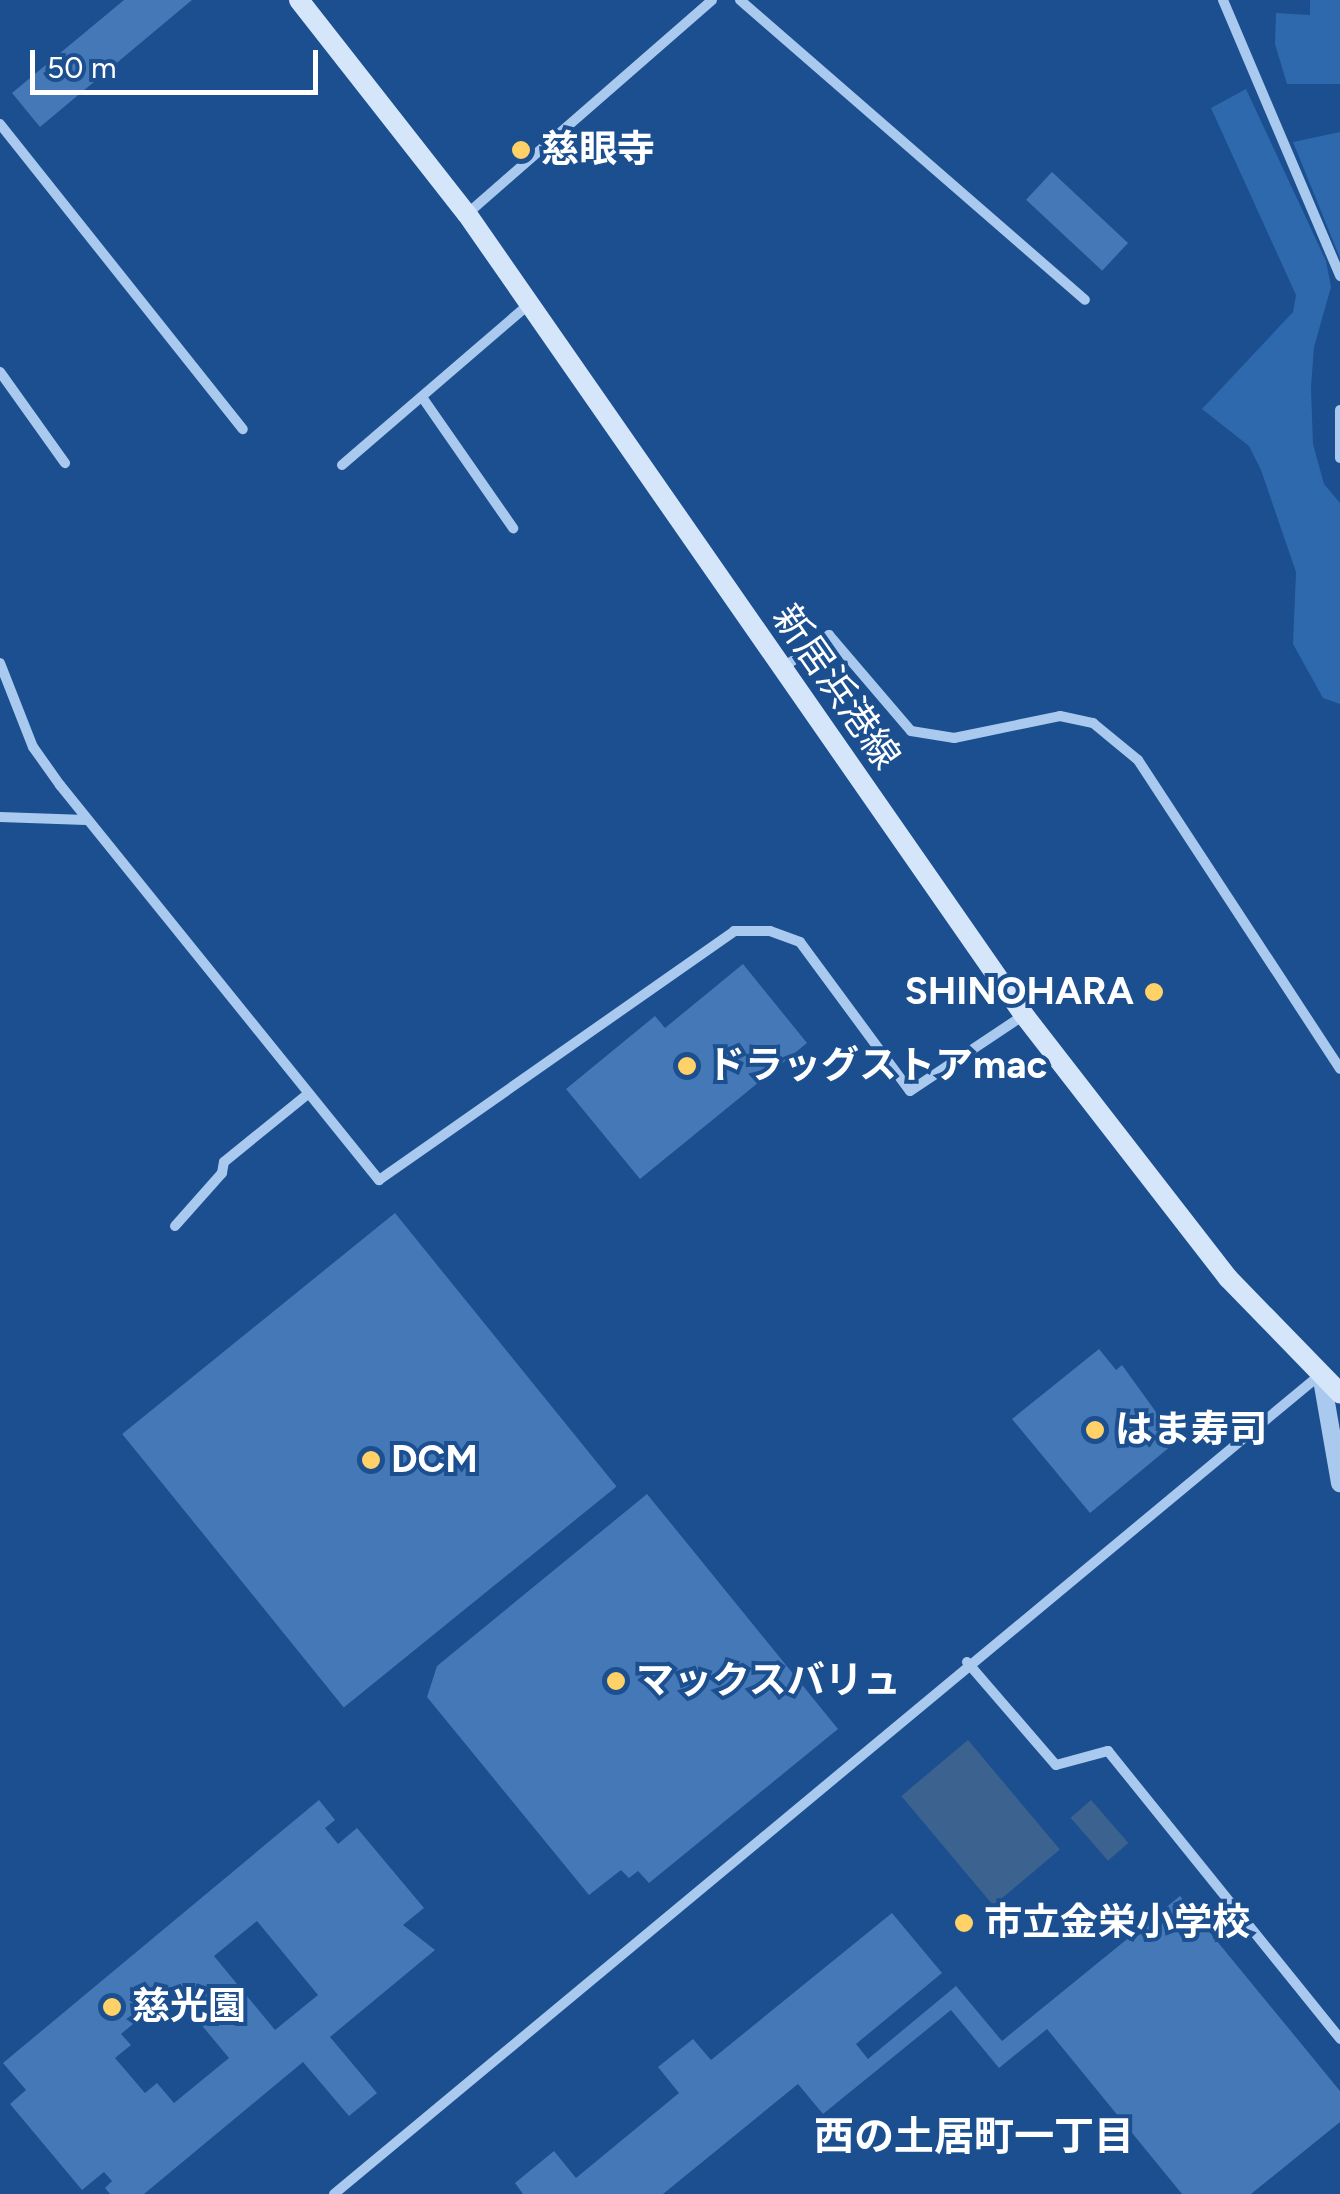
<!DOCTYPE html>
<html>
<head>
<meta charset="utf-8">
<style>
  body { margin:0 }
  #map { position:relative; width:1340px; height:2194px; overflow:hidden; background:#1b4f8f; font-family:Figtree,"Noto Sans JP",sans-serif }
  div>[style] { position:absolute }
  .green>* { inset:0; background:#2e69ad }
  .water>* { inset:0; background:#3c6290; transform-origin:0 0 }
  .building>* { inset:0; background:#4478b7; transform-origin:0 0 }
  .minor>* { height:10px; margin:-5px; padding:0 5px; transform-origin:5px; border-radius:5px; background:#a9c9ee }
  .tertiary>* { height:18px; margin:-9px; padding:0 9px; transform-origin:9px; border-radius:9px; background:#a9c9ee }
  .secondary>* { height:20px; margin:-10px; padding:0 10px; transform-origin:10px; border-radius:10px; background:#d6e6fa }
  .dots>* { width:28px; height:28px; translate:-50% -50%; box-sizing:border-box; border:5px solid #1b4f8f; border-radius:50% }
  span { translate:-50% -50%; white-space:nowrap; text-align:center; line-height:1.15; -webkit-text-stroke:8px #1b4f8f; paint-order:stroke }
  .poi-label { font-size:38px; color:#fff; font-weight:700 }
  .left { translate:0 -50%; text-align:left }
  .right { translate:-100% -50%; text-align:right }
  .street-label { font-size:38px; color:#fff }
  .neighbourhood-label { font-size:40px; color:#fff; font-weight:700 }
  .scale { position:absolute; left:30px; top:50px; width:288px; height:45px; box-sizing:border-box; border:5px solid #fff; border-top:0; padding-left:12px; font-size:30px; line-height:35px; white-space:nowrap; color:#fff; -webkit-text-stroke:8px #1b4f8f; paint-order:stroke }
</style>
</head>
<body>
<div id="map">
  <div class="green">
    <i style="clip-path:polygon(1310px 0,1340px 0,1340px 84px,1287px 84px,1275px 44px,1276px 13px,1310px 15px)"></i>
    <i style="clip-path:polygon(1246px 89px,1326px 261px,1331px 287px,1314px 347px,1311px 388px,1313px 444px,1324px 484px,1340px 503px,1340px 704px,1323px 698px,1293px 644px,1296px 572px,1261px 470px,1249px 446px,1202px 409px,1293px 312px,1296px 295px,1211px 108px)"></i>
    <i style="clip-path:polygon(1340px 132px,1340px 258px,1293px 142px)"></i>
  </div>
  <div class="water">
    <i style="left:968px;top:1740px;width:143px;height:87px;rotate:50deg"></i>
    <i style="left:1091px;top:1800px;width:57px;height:27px;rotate:49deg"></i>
  </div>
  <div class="building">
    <i style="clip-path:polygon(124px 0,192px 0,40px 127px,12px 93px)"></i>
    <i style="left:1052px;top:172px;width:104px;height:38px;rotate:43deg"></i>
    <i style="clip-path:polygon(743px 964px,807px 1043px,640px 1179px,566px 1089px,655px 1016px,665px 1028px)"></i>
    <i style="left:395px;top:1213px;width:352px;height:351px;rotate:51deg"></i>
    <i style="clip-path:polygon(1099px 1349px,1116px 1370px,1122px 1365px,1177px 1441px,1090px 1513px,1012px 1419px)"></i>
    <i style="clip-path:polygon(647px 1494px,838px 1729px,649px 1883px,638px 1871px,629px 1878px,621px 1870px,589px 1895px,427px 1697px,437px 1666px)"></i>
    <i style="clip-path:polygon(evenodd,319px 1800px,335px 1820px,325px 1828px,338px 1844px,357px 1828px,424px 1908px,403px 1925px,435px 1950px,330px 2037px,377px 2093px,349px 2116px,303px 2062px,144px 2194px,110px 2194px,105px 2188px,112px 2181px,104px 2172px,82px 2190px,10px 2104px,26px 2090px,3px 2063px,319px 1800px,257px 1921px,318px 1995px,275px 2030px,214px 1956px,257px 1921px,319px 1800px,173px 1991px,229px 2058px,174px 2103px,157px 2083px,145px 2093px,115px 2058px,131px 2045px,121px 2034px,173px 1991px)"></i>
    <i style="clip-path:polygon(1180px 1896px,1340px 2091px,1340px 2122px,1251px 2194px,1182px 2194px,1047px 2029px,999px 2068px,951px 2010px,823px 2114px,798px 2084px,663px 2194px,523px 2194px,515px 2183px,554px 2151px,576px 2178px,679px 2093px,658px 2067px,693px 2039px,711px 2060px,892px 1913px,942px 1973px,856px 2044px,868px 2059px,956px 1986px,1002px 2041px)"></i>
  </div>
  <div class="minor">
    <i style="left:740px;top:0;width:457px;rotate:41deg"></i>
    <i style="left:1223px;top:0;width:300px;rotate:67deg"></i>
    <i style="left:0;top:124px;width:390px;rotate:51.5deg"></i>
    <i style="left:467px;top:214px;width:325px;rotate:-41.1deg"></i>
    <i style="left:0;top:372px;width:112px;rotate:54.5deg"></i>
    <i style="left:422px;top:397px;width:160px;rotate:55.2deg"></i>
    <i style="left:1340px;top:410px;width:48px;rotate:90deg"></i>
    <i style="left:342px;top:465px;width:247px;rotate:-40.7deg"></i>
    <i style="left:0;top:663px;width:90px;rotate:68.6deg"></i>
    <i style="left:33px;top:747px;width:47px;rotate:54.6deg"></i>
    <i style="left:60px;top:785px;width:508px;rotate:51.08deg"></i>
    <i style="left:379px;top:1180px;width:434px;rotate:-35deg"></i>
    <i style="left:734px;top:931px;width:36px"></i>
    <i style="left:770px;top:931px;width:32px;rotate:20deg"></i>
    <i style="left:800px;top:942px;width:185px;rotate:53.6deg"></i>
    <i style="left:910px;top:1091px;width:137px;rotate:-33.7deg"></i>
    <i style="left:781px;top:669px;width:59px;rotate:-35.3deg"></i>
    <i style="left:829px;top:635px;width:126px;rotate:49.5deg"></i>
    <i style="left:911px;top:731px;width:44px;rotate:9.2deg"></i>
    <i style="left:954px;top:738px;width:108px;rotate:-11.7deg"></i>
    <i style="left:1060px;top:716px;width:34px;rotate:12deg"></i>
    <i style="left:1093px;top:723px;width:58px;rotate:39.4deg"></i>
    <i style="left:1138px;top:760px;width:369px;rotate:56.8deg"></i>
    <i style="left:0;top:817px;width:86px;rotate:2deg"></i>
    <i style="left:175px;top:1226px;width:71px;rotate:-48.4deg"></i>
    <i style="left:222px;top:1173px;width:11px;rotate:-80deg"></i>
    <i style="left:224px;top:1162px;width:109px;rotate:-39.1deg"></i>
    <i style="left:967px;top:1662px;width:136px;rotate:49.2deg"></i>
    <i style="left:1056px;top:1765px;width:54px;rotate:-15.1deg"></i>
    <i style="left:1108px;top:1751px;width:370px;rotate:51.1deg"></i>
    <i style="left:334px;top:2194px;width:1283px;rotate:-39.72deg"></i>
  </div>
  <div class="tertiary">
    <i style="left:1321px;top:1374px;width:111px;rotate:80.1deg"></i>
  </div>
  <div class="secondary">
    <i style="left:299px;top:0;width:272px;rotate:51.9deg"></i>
    <i style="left:467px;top:214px;width:976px;rotate:55.19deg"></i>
    <i style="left:1024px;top:1015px;width:333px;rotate:52.2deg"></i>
    <i style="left:1228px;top:1278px;width:161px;rotate:45.8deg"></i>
  </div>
  <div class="dots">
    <i style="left:521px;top:150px;background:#ffd166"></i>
    <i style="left:1154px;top:992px;background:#ffd166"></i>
    <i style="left:687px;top:1066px;background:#ffd166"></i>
    <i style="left:1095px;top:1430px;background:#ffd166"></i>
    <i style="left:371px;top:1460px;background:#ffd166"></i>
    <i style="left:616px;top:1681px;background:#ffd166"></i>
    <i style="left:964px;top:1923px;background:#ffd166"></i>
    <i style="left:112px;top:2007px;background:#ffd166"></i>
  </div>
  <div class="poi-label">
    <span class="left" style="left:541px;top:150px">慈眼寺</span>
    <span class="right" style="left:1134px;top:992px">SHINOHARA</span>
    <span class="left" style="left:707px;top:1066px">ドラッグストアmac</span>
    <span class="left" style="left:1115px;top:1430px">はま寿司</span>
    <span class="left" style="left:391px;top:1460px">DCM</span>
    <span class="left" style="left:636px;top:1681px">マックスバリュ</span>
    <span class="left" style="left:984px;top:1923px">市立金栄小学校</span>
    <span class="left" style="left:132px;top:2007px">慈光園</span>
  </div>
  <div class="street-label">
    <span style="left:836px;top:687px;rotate:55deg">新居浜港線</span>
  </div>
  <div class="neighbourhood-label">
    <span style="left:974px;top:2136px">西の土居町一丁目</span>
  </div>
  <div class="scale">50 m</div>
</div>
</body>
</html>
